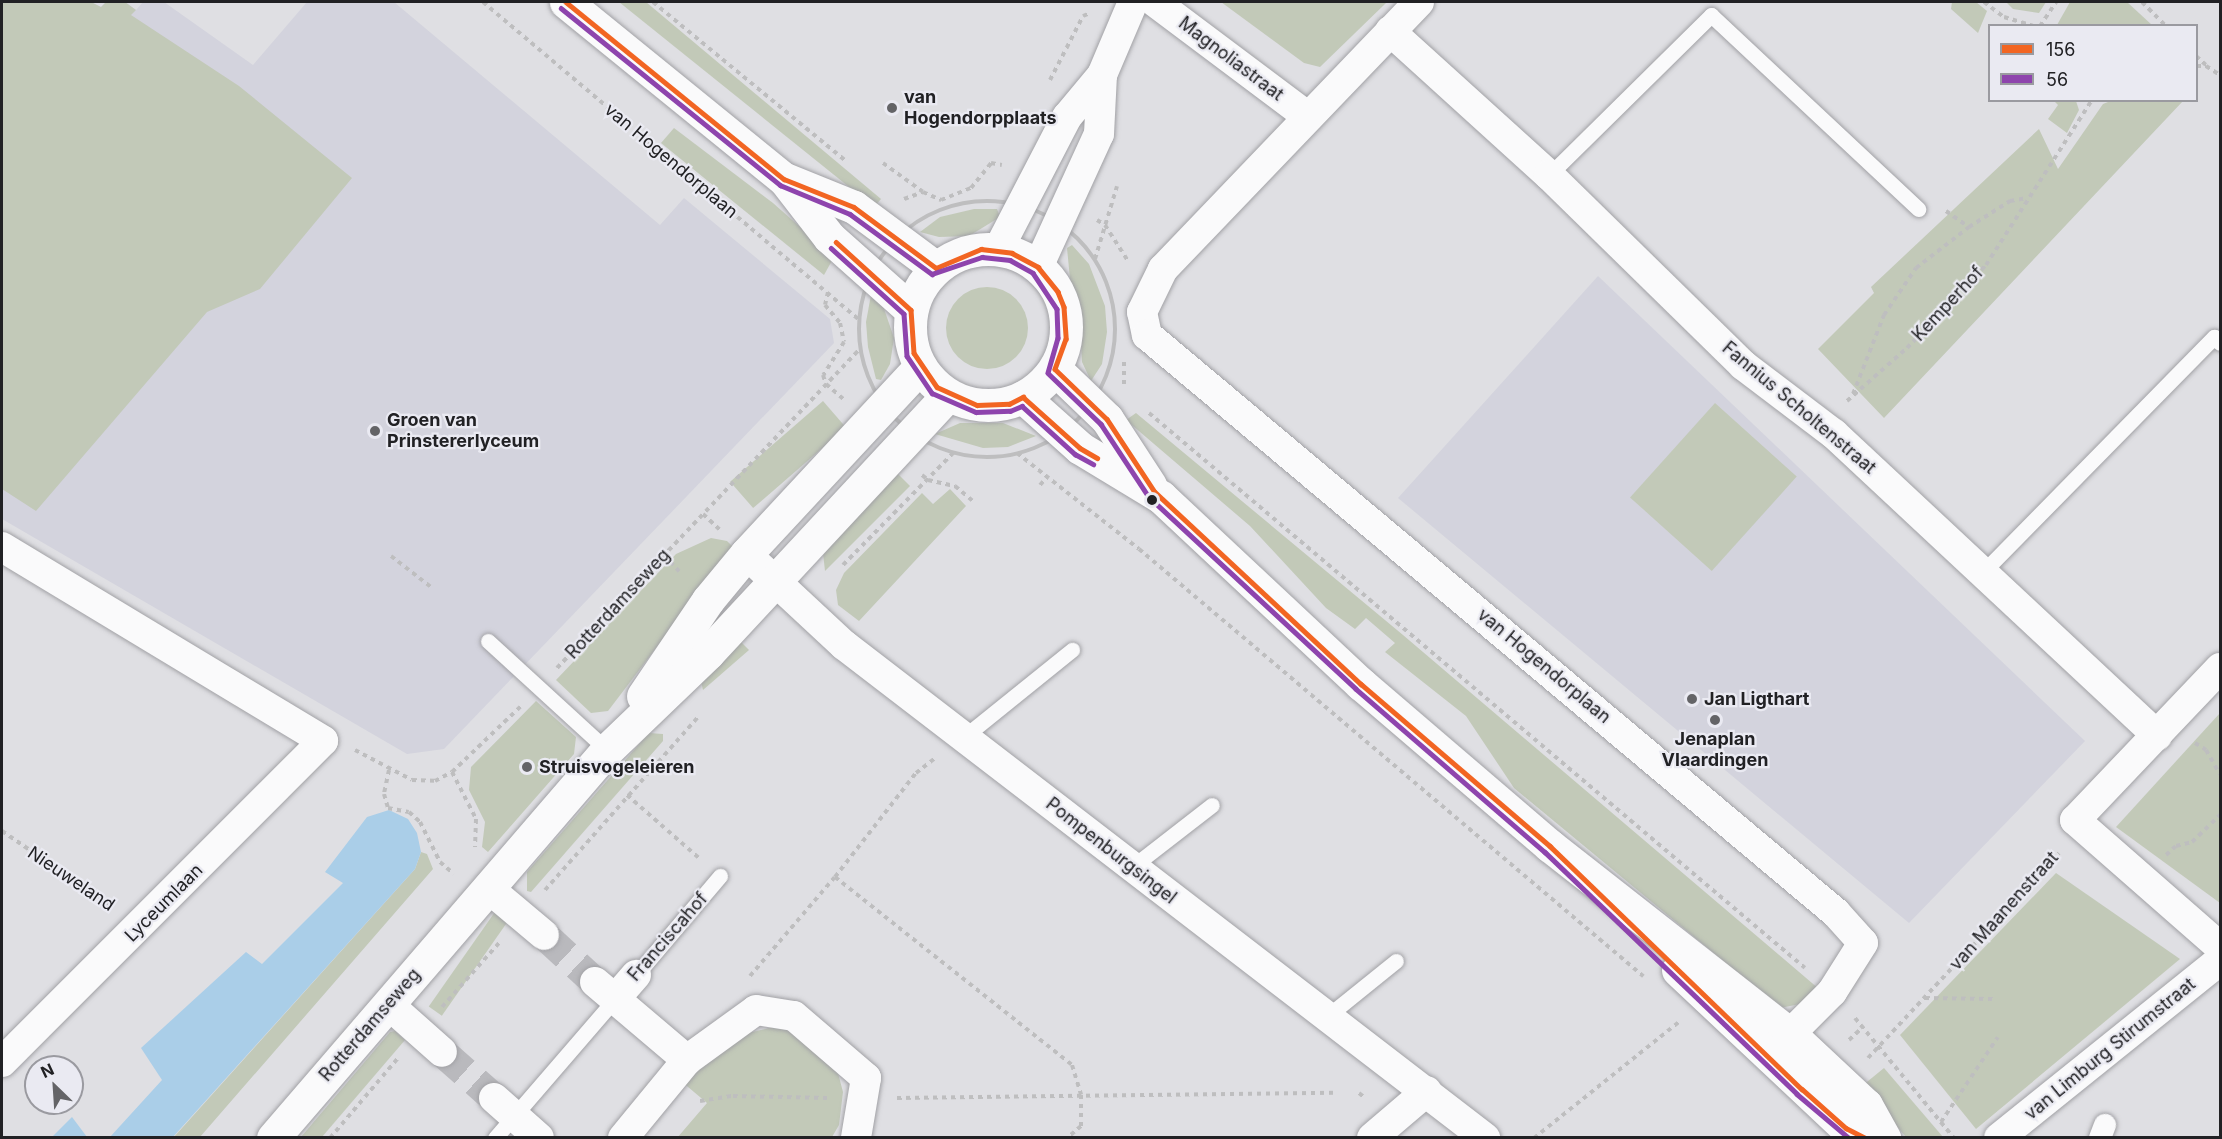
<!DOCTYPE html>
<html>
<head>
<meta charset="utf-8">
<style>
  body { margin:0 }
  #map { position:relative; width:2222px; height:1139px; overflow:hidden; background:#dfdfe3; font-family:Inter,sans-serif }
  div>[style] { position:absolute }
  .built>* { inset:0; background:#d3d3dd }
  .green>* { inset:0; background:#c2c9b8; transform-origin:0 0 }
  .round { border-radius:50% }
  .water>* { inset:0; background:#aacee8 }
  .minor-tunnel>* { height:30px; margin-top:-15px; transform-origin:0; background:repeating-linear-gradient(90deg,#b9b9bd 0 30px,transparent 0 45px) }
  .path>* { height:4px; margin-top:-2px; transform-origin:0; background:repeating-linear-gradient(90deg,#bebebf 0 4.5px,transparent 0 9px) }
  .path>.ring { margin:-2px; padding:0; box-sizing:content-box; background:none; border:4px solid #bebebf; border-radius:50% }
  .roads { filter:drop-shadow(0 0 2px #a1a1a5) drop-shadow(0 0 2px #a1a1a5) }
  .service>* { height:15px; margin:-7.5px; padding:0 7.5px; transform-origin:7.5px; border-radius:7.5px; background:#fafafb }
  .pedestrian>* { height:22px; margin:-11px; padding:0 11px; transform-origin:11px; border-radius:11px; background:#fafafb }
  .minor>* { height:30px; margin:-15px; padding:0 15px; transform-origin:15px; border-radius:15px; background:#fafafb }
  .tertiary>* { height:33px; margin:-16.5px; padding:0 16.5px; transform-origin:16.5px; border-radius:16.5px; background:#fafafb }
  .tertiary>.ring { margin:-16.5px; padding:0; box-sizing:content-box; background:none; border:33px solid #fafafb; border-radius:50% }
  .bus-1>* { height:4.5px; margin:-2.25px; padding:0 2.25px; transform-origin:2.25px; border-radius:2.25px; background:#f26522 }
  .bus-2>* { height:4.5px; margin:-2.25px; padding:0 2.25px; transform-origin:2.25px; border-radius:2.25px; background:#8e44ad }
  .dots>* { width:16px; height:16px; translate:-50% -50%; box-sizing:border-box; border:3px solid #eaeaf2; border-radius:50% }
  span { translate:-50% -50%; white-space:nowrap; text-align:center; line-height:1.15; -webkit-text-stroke:4.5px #eaeaf2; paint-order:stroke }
  .street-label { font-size:18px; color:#212124 }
  .poi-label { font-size:18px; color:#212124; font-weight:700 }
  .left { translate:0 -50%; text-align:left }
  .frame { position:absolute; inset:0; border:3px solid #212124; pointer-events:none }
  .legend { position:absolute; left:1988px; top:24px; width:210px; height:78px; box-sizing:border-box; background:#eaeaf2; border:2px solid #9a9aa0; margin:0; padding:8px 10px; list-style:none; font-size:18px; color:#212124 }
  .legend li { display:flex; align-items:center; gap:12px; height:30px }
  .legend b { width:30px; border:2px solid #9a9aa0 }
  .north { position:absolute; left:24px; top:1055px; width:60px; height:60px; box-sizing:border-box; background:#eaeaf2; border:2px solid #9a9aa0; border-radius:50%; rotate:335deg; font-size:16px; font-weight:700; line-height:24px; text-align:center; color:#212124 }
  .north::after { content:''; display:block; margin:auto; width:21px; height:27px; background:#646467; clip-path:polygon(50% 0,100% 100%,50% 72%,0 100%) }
</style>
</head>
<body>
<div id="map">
  <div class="built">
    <i style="clip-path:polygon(2px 2px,91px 2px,101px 7px,106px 2px,125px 2px,136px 10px,143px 2px,164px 2px,253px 65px,307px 2px,394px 2px,660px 225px,684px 198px,830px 319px,834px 343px,444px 749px,407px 754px,2px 519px)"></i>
    <i style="clip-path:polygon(1598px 276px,2085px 741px,1909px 923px,1398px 498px)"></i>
  </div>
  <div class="green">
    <i style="clip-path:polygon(2px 2px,91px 2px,101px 7px,106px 2px,125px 2px,136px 10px,131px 15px,239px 86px,352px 178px,260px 289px,207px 312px,36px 511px,2px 489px)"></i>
    <i style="clip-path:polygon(619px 2px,646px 2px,881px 199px,874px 207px)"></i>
    <i style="clip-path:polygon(1221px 2px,1387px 2px,1320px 67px,1304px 63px)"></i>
    <i style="clip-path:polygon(1952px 2px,1976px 2px,1987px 11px,1978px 33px,1951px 9px)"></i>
    <i style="clip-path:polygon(2006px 2px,2046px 2px,2039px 13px,2013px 9px)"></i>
    <i style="clip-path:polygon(2070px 2px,2127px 2px,2152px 25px,2057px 25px)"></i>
    <i style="clip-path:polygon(2113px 100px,2183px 101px,1884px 418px,1818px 349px,1874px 293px,1871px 287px,2039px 129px,2058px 169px,2103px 104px)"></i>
    <i style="clip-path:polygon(2054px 101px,2076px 101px,2079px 110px,2067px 133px,2048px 119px,2058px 105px)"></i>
    <i style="clip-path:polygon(674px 128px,773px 203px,834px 257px,824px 275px,661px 143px)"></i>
    <i style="clip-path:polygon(974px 209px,997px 209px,1000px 217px,969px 236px,939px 237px,920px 232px,940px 217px)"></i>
    <i style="clip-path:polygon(1072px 245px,1089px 264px,1105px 306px,1107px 332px,1102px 364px,1091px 381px,1082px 362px,1079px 302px,1070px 279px,1067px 248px)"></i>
    <i class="round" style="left:946px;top:287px;width:82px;height:82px"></i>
    <i style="clip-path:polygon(879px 294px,894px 338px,890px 364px,881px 380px,876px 379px,868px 347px,866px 322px,871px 295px)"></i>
    <i style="left:823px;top:401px;width:35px;height:123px;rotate:49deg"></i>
    <i style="left:1715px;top:403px;width:110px;height:127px;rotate:42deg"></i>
    <i style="clip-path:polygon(1136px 413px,1403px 635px,1819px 989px,1800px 1004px,1780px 1008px,1514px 788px,1466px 716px,1385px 652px,1395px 643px,1366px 618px,1355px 629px,1326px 608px,1250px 526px,1126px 420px)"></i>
    <i style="clip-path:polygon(960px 423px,1003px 423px,1036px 436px,1008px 447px,983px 448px,935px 434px)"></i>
    <i style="clip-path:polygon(895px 471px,910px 486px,825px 571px,823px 553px)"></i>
    <i style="clip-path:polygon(950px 489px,966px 506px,859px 621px,838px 605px,836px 590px,844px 573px,922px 493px,933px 504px)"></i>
    <i style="clip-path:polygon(711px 538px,727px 541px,733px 547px,608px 711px,591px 713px,556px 680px,676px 554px)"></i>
    <i style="clip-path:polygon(737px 638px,749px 650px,703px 690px,700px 677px)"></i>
    <i style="clip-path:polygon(536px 701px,576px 737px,574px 754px,488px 852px,482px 847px,485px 822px,469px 790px,471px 767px)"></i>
    <i style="clip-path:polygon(2220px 713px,2220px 903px,2116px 827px)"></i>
    <i style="clip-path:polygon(649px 733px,663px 734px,663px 741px,531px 892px,527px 891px,527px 872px)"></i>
    <i style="clip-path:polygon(421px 852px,427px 854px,433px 869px,200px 1137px,173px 1138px,415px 869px)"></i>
    <i style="clip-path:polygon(2056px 873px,2180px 959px,1976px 1129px,1900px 1035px)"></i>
    <i style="left:497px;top:909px;width:16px;height:119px;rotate:35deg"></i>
    <i style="clip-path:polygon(777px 1026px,805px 1037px,835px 1062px,843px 1092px,839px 1125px,832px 1137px,677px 1138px,707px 1103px,681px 1081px,740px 1035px)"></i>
    <i style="clip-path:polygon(395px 1031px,405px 1040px,322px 1137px,301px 1137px,390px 1032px)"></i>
    <i style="clip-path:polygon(1884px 1068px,1943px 1137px,1906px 1137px,1862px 1086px)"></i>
  </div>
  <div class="water">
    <i style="clip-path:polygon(389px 810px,408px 819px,417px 833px,421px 852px,415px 869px,173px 1137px,110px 1137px,162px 1080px,141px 1048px,246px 952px,262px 964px,343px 883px,325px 872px,367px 817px)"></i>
    <i style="clip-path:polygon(72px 1117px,87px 1137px,52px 1137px)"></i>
  </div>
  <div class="minor-tunnel">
    <i style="left:544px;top:935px;width:69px;rotate:42.7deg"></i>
    <i style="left:442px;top:1052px;width:69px;rotate:41.5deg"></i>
  </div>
  <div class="path">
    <i style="left:483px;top:2px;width:492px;rotate:40.2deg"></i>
    <i style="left:653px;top:2px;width:251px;rotate:39.5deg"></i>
    <i style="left:1984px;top:2px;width:25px;rotate:37deg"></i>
    <i style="left:2004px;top:17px;width:30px;rotate:17deg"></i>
    <i style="left:2142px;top:2px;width:34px;rotate:45deg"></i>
    <i style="left:2040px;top:26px;width:29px;rotate:-56deg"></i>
    <i style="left:2196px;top:56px;width:13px;rotate:42deg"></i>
    <i style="left:2196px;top:66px;width:10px"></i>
    <i style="left:2206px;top:66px;width:17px;rotate:33deg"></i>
    <i style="left:1050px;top:80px;width:72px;rotate:-62.7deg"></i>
    <i style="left:1083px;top:16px;width:8px;rotate:-23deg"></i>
    <i style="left:883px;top:163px;width:49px;rotate:35.9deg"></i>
    <i style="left:923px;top:192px;width:20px;rotate:24deg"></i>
    <i style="left:941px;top:200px;width:32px;rotate:-22deg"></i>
    <i style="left:971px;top:188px;width:32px;rotate:-51deg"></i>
    <i style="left:991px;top:163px;width:11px;rotate:10deg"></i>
    <i style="left:904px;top:199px;width:20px;rotate:-20deg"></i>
    <i class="ring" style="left:859px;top:201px;width:252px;height:252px"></i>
    <i style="left:1946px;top:211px;width:28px;rotate:35deg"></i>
    <i style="left:1097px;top:220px;width:9px;rotate:32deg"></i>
    <i style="left:1105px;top:225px;width:43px;rotate:57.4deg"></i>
    <i style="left:1095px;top:259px;width:76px;rotate:-73.2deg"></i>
    <i style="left:828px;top:292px;width:13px;rotate:103deg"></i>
    <i style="left:825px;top:305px;width:23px;rotate:50deg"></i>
    <i style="left:840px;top:323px;width:19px;rotate:78deg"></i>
    <i style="left:844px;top:342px;width:39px;rotate:122deg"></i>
    <i style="left:823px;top:375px;width:9px;rotate:72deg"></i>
    <i style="left:826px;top:384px;width:23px;rotate:41deg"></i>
    <i style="left:1124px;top:362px;width:23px;rotate:90deg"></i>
    <i style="left:1853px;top:394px;width:85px;rotate:-68.6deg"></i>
    <i style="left:1884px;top:315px;width:57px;rotate:-55.8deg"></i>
    <i style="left:1916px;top:268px;width:67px;rotate:-37.7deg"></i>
    <i style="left:1969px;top:227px;width:49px;rotate:-32.4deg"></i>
    <i style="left:2010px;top:201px;width:17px;rotate:-10deg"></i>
    <i style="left:1847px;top:401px;width:80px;rotate:-41.5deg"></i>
    <i style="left:1907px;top:348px;width:115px;rotate:-46.4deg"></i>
    <i style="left:1986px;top:265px;width:196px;rotate:-57.3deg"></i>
    <i style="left:1149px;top:413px;width:859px;rotate:40.23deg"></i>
    <i style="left:1017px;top:453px;width:155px;rotate:38.2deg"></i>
    <i style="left:1139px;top:549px;width:661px;rotate:40.27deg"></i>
    <i style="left:922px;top:475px;width:8px;rotate:40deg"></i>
    <i style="left:928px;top:480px;width:28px;rotate:13deg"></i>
    <i style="left:955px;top:486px;width:26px;rotate:40deg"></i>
    <i style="left:1040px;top:485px;width:12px;rotate:-48deg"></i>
    <i style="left:703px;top:514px;width:23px;rotate:43deg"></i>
    <i style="left:664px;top:555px;width:26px;rotate:47deg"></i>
    <i style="left:391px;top:556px;width:51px;rotate:37.8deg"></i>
    <i style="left:843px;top:565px;width:158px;rotate:-45.5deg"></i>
    <i style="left:557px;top:668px;width:440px;rotate:-46.5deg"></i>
    <i style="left:2195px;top:743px;width:13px;rotate:32deg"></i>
    <i style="left:2206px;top:750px;width:28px;rotate:60deg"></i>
    <i style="left:355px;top:750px;width:64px;rotate:27.8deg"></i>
    <i style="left:412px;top:780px;width:23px;rotate:2deg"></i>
    <i style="left:435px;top:781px;width:19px;rotate:-28deg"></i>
    <i style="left:452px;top:772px;width:95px;rotate:-43.7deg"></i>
    <i style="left:389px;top:770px;width:25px;rotate:102deg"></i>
    <i style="left:384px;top:794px;width:15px;rotate:74deg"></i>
    <i style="left:388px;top:808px;width:21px;rotate:11deg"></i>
    <i style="left:409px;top:812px;width:15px;rotate:42deg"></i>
    <i style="left:420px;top:822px;width:45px;rotate:63.4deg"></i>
    <i style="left:440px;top:862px;width:18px;rotate:41deg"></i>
    <i style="left:452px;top:772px;width:53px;rotate:62.9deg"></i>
    <i style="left:476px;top:819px;width:28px;rotate:92deg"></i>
    <i style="left:627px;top:795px;width:96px;rotate:41.2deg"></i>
    <i style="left:2px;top:831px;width:131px;rotate:34.4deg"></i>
    <i style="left:2166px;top:855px;width:13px;rotate:-42deg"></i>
    <i style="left:2176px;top:846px;width:16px;rotate:-14deg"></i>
    <i style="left:2192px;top:842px;width:39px;rotate:-44deg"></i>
    <i style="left:835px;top:877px;width:303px;rotate:38.4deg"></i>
    <i style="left:1072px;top:1065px;width:31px;rotate:73deg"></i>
    <i style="left:1081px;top:1095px;width:31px;rotate:90deg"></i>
    <i style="left:1081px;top:1126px;width:18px;rotate:139deg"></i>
    <i style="left:545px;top:890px;width:230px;rotate:-48.5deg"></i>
    <i style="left:750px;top:976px;width:130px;rotate:-49.4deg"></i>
    <i style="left:835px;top:877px;width:132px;rotate:-52.1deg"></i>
    <i style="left:916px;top:773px;width:24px;rotate:-38deg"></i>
    <i style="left:1925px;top:998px;width:68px;rotate:0.8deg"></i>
    <i style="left:442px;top:1007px;width:86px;rotate:-48.3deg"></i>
    <i style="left:1855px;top:1018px;width:156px;rotate:50.5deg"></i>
    <i style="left:1849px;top:1040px;width:19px;rotate:-43deg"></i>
    <i style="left:1868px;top:1058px;width:280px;rotate:-47deg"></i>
    <i style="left:1359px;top:1093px;width:8px;rotate:40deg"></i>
    <i style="left:897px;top:1098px;width:438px;rotate:-0.7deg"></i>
    <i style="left:700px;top:1101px;width:33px;rotate:-9deg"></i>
    <i style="left:733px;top:1096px;width:94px;rotate:1.2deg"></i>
    <i style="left:1941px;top:1122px;width:102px;rotate:-56.2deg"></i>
    <i style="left:330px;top:1138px;width:105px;rotate:-49.6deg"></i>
    <i style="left:1534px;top:1138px;width:186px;rotate:-38.7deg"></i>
  </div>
  <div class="roads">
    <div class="service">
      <i style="left:1549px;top:175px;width:228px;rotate:-44.6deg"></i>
      <i style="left:1711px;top:15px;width:284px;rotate:43.1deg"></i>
      <i style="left:1983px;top:572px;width:330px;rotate:-45.5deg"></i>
      <i style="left:2214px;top:337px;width:8px;rotate:45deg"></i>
      <i style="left:488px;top:641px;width:161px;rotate:42.5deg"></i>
      <i style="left:964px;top:737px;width:139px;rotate:-38.9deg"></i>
      <i style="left:1132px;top:867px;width:101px;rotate:-37.8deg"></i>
      <i style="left:636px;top:975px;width:130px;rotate:-49.7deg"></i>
      <i style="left:1329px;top:1015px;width:86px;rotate:-38.9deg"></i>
      <i style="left:495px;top:1138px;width:184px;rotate:-49.2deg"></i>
    </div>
    <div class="pedestrian">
      <i style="left:2100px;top:1138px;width:14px;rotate:-69deg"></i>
    </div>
    <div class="minor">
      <i style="left:1155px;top:2px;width:190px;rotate:36.9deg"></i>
      <i style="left:1419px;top:2px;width:370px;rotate:133.8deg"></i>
      <i style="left:1163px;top:269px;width:48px;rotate:116deg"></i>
      <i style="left:1142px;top:312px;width:24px;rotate:78deg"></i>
      <i style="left:1147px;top:335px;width:899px;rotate:39.99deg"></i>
      <i style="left:1836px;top:913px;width:40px;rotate:48deg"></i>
      <i style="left:1863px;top:943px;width:58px;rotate:122.3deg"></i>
      <i style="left:1832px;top:992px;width:85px;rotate:135deg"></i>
      <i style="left:1390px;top:31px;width:215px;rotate:42.2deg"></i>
      <i style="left:1549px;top:175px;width:272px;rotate:44.4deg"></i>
      <i style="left:1743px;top:365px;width:114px;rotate:37.2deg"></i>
      <i style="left:1834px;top:434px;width:442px;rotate:43deg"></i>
      <i style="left:998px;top:250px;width:150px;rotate:-62.6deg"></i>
      <i style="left:1067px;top:117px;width:55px;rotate:-50.2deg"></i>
      <i style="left:1102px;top:75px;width:79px;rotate:-67deg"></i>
      <i style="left:1038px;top:267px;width:146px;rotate:-65.4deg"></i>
      <i style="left:1099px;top:134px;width:59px;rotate:-87.1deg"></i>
      <i style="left:2px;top:547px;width:375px;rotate:31.1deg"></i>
      <i style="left:323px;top:741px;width:454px;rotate:135deg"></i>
      <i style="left:746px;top:554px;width:134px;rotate:42.9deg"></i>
      <i style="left:844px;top:645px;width:809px;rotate:37.56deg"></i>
      <i style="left:2220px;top:668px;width:210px;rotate:133.6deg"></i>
      <i style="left:2075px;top:820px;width:193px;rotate:41.2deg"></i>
      <i style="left:488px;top:888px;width:73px;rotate:40deg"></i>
      <i style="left:595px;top:982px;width:121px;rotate:40.3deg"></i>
      <i style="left:615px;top:999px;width:32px;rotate:-49deg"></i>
      <i style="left:388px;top:1004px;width:72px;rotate:41.6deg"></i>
      <i style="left:494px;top:1098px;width:60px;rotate:41.6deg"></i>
      <i style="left:623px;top:1138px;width:101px;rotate:-50.6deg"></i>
      <i style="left:687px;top:1060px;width:85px;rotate:-35.9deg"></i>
      <i style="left:756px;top:1010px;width:38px;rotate:9deg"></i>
      <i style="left:794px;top:1016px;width:95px;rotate:40.7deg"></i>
      <i style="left:866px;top:1078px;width:61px;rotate:99.5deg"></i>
      <i style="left:1372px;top:1138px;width:72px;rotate:-40.5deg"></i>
      <i style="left:1999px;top:1138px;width:284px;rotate:-38.8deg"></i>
    </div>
    <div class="tertiary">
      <i style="left:566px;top:2px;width:281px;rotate:39.1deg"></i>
      <i style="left:784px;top:179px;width:73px;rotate:52.2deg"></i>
      <i style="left:829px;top:237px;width:110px;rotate:41.7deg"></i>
      <i style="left:785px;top:179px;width:74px;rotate:22.1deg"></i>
      <i style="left:854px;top:207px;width:102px;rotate:36.6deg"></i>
      <i class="ring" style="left:910px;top:249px;width:123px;height:123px"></i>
      <i style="left:1055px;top:369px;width:72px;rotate:43.9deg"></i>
      <i style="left:1107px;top:419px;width:79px;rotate:56.9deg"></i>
      <i style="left:1023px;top:397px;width:76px;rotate:41.8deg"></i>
      <i style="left:1080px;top:448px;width:95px;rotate:31.2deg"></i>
      <i style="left:1161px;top:497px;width:274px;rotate:43.1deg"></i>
      <i style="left:1361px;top:684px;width:249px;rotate:40.6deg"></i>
      <i style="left:1550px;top:846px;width:305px;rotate:38.1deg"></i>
      <i style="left:1790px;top:1034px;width:104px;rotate:43.1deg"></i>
      <i style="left:1866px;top:1105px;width:38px;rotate:61deg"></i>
      <i style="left:643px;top:696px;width:116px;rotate:-55.9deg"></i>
      <i style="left:708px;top:600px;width:60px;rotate:-50.4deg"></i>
      <i style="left:746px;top:554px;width:255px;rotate:-47.1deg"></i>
      <i style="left:1678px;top:970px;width:231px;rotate:43.2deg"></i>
      <i style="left:1846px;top:1128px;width:23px;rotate:25deg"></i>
      <i style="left:273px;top:1138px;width:512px;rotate:-49.28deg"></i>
      <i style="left:607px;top:750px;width:140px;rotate:-43.8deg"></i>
      <i style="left:708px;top:653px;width:352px;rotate:-47.1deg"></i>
    </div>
  </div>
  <div class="bus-1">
    <i style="left:566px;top:2px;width:281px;rotate:39.1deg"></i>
    <i style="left:784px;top:179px;width:75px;rotate:21.8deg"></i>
    <i style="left:854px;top:207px;width:102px;rotate:36.6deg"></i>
    <i style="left:936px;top:268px;width:49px;rotate:-22.9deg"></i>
    <i style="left:981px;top:249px;width:31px;rotate:7deg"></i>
    <i style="left:1012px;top:253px;width:30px;rotate:28deg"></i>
    <i style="left:1038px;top:267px;width:32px;rotate:51deg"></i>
    <i style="left:1058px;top:292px;width:16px;rotate:68deg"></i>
    <i style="left:1064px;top:307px;width:32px;rotate:86deg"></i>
    <i style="left:1066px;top:339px;width:32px;rotate:110deg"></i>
    <i style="left:1055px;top:369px;width:72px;rotate:43.9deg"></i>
    <i style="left:1107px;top:419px;width:87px;rotate:56.7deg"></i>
    <i style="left:1155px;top:492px;width:282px;rotate:43deg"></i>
    <i style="left:1361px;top:684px;width:249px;rotate:40.6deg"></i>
    <i style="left:1550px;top:846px;width:350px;rotate:44deg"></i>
    <i style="left:1802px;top:1089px;width:59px;rotate:41.6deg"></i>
    <i style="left:1846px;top:1128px;width:22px;rotate:27deg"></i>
    <i style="left:836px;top:242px;width:101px;rotate:42.2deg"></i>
    <i style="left:911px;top:310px;width:43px;rotate:86deg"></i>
    <i style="left:914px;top:353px;width:41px;rotate:55.9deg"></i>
    <i style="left:937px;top:387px;width:44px;rotate:24.2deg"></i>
    <i style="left:977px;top:405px;width:32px;rotate:-2deg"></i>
    <i style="left:1009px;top:404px;width:16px;rotate:-27deg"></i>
    <i style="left:1023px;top:397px;width:76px;rotate:41.8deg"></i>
    <i style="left:1080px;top:448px;width:20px;rotate:30deg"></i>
  </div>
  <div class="bus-2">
    <i style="left:561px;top:8px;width:282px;rotate:38.9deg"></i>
    <i style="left:780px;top:185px;width:76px;rotate:22.5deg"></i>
    <i style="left:850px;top:214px;width:102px;rotate:36.2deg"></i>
    <i style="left:932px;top:274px;width:53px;rotate:-18.8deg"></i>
    <i style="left:982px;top:257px;width:28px;rotate:6deg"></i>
    <i style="left:1010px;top:260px;width:26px;rotate:29deg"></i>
    <i style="left:1033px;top:273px;width:43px;rotate:56.3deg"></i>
    <i style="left:1057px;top:309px;width:29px;rotate:88deg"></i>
    <i style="left:1058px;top:338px;width:36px;rotate:106deg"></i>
    <i style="left:1048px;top:373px;width:74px;rotate:43.9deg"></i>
    <i style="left:1101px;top:424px;width:87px;rotate:56.7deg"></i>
    <i style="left:1149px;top:497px;width:282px;rotate:42.8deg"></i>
    <i style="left:1356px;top:689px;width:250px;rotate:40.8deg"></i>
    <i style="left:1545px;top:852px;width:349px;rotate:43.8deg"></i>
    <i style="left:1797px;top:1094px;width:68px;rotate:40.2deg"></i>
    <i style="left:831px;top:248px;width:98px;rotate:42.1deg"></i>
    <i style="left:904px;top:314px;width:42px;rotate:85.9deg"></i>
    <i style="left:907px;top:356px;width:45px;rotate:56deg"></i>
    <i style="left:932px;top:393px;width:48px;rotate:23.4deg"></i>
    <i style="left:976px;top:412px;width:34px;rotate:-2deg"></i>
    <i style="left:1010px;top:411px;width:13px;rotate:-23deg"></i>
    <i style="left:1022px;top:406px;width:72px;rotate:42.2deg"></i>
    <i style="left:1075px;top:454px;width:21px;rotate:29deg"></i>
  </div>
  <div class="dots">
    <i style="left:892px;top:108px;background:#646467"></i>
    <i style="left:375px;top:431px;background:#646467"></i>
    <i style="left:1152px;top:500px;background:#212124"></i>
    <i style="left:1692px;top:699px;background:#646467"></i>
    <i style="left:1715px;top:720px;background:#646467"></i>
    <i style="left:527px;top:767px;background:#646467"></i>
  </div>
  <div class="street-label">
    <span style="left:1231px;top:59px;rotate:37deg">Magnoliastraat</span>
    <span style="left:671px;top:161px;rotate:40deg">van Hogendorplaan</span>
    <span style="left:1948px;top:304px;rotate:-47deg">Kemperhof</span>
    <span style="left:1799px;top:408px;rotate:40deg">Fannius Scholtenstraat</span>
    <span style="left:618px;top:604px;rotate:-47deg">Rotterdamseweg</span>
    <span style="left:1544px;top:666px;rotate:40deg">van Hogendorplaan</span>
    <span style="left:1111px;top:851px;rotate:38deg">Pompenburgsingel</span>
    <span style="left:71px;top:879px;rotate:34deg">Nieuweland</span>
    <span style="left:164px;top:903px;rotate:-45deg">Lyceumlaan</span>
    <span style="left:2004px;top:911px;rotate:-48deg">van Maanenstraat</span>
    <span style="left:668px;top:937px;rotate:-49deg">Franciscahof</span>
    <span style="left:370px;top:1025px;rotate:-49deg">Rotterdamseweg</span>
    <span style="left:2110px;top:1049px;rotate:-39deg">van Limburg Stirumstraat</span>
  </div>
  <div class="poi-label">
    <span class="left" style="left:904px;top:108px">van<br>Hogendorpplaats</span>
    <span class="left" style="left:387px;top:431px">Groen van<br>Prinstererlyceum</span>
    <span class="left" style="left:1704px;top:699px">Jan Ligthart</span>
    <span style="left:1715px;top:750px">Jenaplan<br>Vlaardingen</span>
    <span class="left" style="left:539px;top:767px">Struisvogeleieren</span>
  </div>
  <div class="frame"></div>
  <ul class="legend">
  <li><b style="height:8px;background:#f26522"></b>156</li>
  <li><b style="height:8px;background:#8e44ad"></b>56</li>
  </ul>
  <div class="north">N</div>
</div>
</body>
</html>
